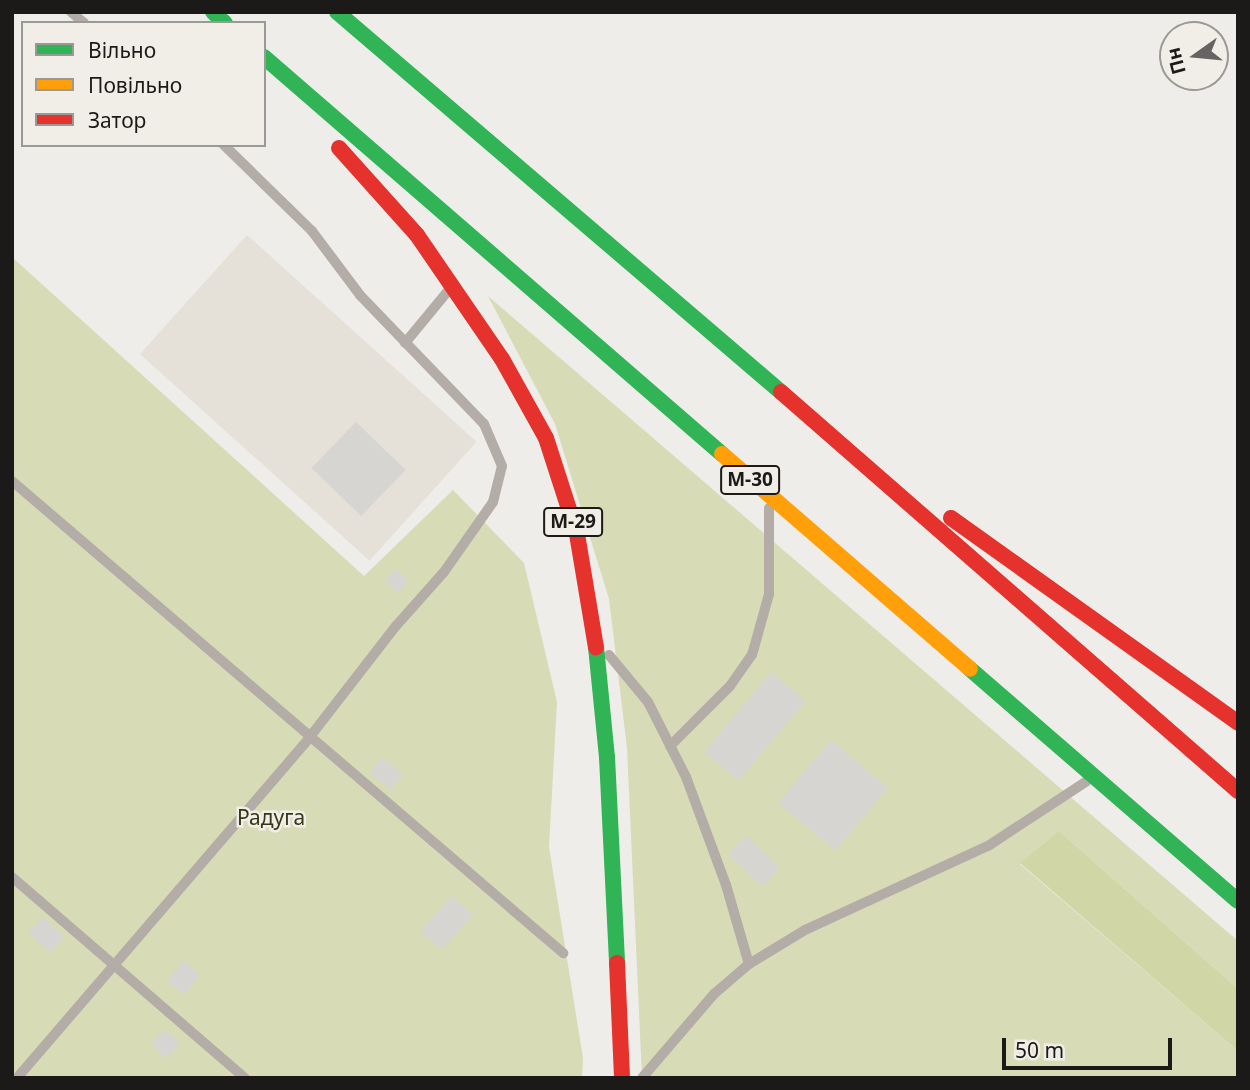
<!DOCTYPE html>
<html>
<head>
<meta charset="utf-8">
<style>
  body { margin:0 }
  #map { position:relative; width:1250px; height:1090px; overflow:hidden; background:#efedea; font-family:"Noto Sans",sans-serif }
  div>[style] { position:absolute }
  .built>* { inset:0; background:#e5e0d8; transform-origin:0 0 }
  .green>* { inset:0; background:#d7dcb7 }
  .forest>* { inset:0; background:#d0d6a6 }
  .building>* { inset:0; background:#d6d5d2; transform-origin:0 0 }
  .lane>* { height:10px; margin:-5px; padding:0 5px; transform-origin:5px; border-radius:5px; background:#b4aca6 }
  .fast>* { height:16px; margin:-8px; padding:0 8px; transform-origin:8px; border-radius:8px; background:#30b455 }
  .slow>* { height:16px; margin:-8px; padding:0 8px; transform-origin:8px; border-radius:8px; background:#ff9f0a }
  .jam>* { height:16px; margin:-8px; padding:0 8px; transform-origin:8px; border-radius:8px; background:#e5322d }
  span { translate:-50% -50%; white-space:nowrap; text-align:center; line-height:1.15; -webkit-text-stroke:5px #f1eee8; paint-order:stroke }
  .shield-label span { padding:2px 5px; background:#f1eee8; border:2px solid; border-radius:5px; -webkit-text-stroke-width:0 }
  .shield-label { font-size:19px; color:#1b1a18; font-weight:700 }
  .park-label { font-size:21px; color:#333713 }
  .frame { position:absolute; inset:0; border:14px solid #1b1a18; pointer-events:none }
  .legend { position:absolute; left:21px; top:21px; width:245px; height:126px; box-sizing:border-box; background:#f1eee8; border:2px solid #9b9995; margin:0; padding:9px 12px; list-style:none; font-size:21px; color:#1b1a18 }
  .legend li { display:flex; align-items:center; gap:14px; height:35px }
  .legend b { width:35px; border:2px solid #9b9995 }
  .north { position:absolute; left:1159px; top:21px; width:70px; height:70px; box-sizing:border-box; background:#f1eee8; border:2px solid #9b9995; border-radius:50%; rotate:255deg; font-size:19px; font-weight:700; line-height:28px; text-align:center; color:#1b1a18 }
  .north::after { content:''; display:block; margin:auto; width:24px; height:32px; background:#656462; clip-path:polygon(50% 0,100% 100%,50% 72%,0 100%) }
  .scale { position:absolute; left:1002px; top:1038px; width:170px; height:32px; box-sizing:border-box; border:4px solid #1b1a18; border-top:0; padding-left:9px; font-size:21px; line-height:24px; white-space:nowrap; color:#1b1a18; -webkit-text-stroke:5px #f1eee8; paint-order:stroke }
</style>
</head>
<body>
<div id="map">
  <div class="built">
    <i style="left:247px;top:235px;width:309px;height:160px;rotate:42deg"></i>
  </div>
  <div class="green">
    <i style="clip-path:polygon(12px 257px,364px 576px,453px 490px,524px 563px,557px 702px,549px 847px,583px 1058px,582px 1078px,12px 1078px)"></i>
    <i style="clip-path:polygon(488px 296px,1238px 941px,1238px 989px,1059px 831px,1020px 864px,1238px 1051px,1238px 1078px,642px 1078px,627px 748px,609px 599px,555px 424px)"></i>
  </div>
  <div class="forest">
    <i style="clip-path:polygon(1059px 831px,1238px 989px,1238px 1051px,1020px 863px)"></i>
  </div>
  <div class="building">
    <i style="left:356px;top:422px;width:69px;height:64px;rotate:44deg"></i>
    <i style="left:395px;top:569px;width:18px;height:16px;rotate:41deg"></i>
    <i style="left:771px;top:672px;width:45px;height:104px;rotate:40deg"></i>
    <i style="left:831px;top:740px;width:74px;height:82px;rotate:40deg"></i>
    <i style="left:382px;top:757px;width:27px;height:20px;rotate:39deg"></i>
    <i style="left:746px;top:835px;width:47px;height:26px;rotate:44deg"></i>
    <i style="left:452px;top:896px;width:28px;height:47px;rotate:42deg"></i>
    <i style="left:43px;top:917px;width:29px;height:21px;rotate:44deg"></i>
    <i style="left:183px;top:961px;width:22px;height:25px;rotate:39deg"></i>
    <i style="left:165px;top:1029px;width:21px;height:20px;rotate:45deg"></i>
  </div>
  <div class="lane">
    <i style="left:71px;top:12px;width:17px;rotate:40deg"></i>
    <i style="left:405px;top:343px;width:66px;rotate:-50.5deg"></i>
    <i style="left:12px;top:481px;width:726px;rotate:40.58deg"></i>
    <i style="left:609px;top:655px;width:61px;rotate:50.3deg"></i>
    <i style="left:648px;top:702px;width:84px;rotate:63.1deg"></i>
    <i style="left:686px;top:777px;width:115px;rotate:69.7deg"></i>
    <i style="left:726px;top:885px;width:82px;rotate:73.8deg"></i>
    <i style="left:670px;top:746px;width:85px;rotate:-45deg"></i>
    <i style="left:730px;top:686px;width:38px;rotate:-55deg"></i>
    <i style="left:752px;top:655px;width:63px;rotate:-74.4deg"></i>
    <i style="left:769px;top:594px;width:86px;rotate:-90deg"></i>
    <i style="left:12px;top:877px;width:308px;rotate:40.8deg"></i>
    <i style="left:17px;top:1078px;width:448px;rotate:-49.3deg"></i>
    <i style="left:309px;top:738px;width:142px;rotate:-52.2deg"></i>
    <i style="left:396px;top:626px;width:72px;rotate:-48.4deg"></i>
    <i style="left:444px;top:572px;width:85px;rotate:-55deg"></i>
    <i style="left:493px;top:502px;width:37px;rotate:-76deg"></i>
    <i style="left:502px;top:466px;width:46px;rotate:-113.2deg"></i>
    <i style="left:484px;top:424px;width:179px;rotate:-133.9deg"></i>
    <i style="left:360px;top:295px;width:80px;rotate:-126.9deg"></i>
    <i style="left:312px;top:231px;width:123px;rotate:-135.7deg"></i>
    <i style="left:642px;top:1078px;width:111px;rotate:-49.4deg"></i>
    <i style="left:714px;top:994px;width:46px;rotate:-40.6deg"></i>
    <i style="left:749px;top:964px;width:66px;rotate:-31.3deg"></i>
    <i style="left:805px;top:930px;width:201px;rotate:-24.7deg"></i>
    <i style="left:988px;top:846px;width:118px;rotate:-33.3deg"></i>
  </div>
  <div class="fast">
    <i style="left:213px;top:12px;width:16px;rotate:43deg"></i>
    <i style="left:337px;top:12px;width:584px;rotate:40.56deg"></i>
    <i style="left:264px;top:57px;width:606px;rotate:40.92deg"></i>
    <i style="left:596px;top:647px;width:111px;rotate:84.3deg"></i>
    <i style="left:607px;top:757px;width:206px;rotate:87.2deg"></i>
    <i style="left:970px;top:669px;width:354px;rotate:40.9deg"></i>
  </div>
  <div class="slow">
    <i style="left:722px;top:454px;width:328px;rotate:40.9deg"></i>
  </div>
  <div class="jam">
    <i style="left:339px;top:148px;width:117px;rotate:48.1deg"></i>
    <i style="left:417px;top:235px;width:150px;rotate:55.6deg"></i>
    <i style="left:502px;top:359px;width:90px;rotate:60.9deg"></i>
    <i style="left:546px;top:438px;width:101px;rotate:72.1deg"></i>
    <i style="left:577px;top:534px;width:115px;rotate:80.5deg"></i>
    <i style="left:781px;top:392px;width:607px;rotate:41.12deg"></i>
    <i style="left:951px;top:518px;width:353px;rotate:35.5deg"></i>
    <i style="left:617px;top:963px;width:115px;rotate:87.5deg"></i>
  </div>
  <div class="shield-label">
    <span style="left:750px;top:480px">М-30</span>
    <span style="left:573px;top:522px">М-29</span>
  </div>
  <div class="park-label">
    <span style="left:271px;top:817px">Радуга</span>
  </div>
  <div class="frame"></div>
  <ul class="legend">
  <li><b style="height:9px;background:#30b455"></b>Вільно</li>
  <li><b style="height:9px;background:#ff9f0a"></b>Повільно</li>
  <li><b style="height:9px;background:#e5322d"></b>Затор</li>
  </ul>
  <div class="north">Пн</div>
  <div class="scale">50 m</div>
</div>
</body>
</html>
